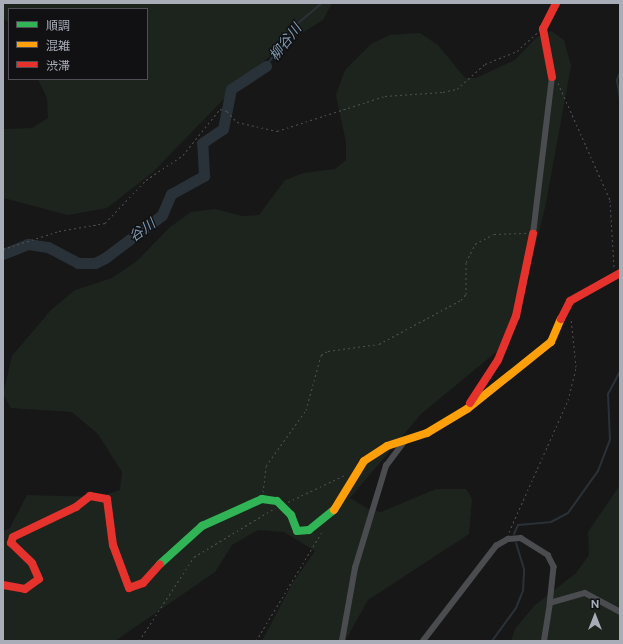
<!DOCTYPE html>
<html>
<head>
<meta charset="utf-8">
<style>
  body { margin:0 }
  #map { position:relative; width:623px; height:644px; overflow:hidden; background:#171717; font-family:"Public Sans","Noto Sans JP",sans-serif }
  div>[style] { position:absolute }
  .green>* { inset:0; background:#1d241e }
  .stream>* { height:2px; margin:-1px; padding:0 1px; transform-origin:1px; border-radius:1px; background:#2a3239 }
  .river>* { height:11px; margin:-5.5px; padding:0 5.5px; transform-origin:5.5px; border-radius:5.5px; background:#2a3239 }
  .path>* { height:1px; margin-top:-0.5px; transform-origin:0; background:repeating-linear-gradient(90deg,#4d4e52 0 2px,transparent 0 5px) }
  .street>* { height:5.5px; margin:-2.75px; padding:0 2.75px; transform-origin:2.75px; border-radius:2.75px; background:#4b4c50 }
  .fast>* { height:8px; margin:-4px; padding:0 4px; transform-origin:4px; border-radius:4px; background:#30b455 }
  .slow>* { height:8px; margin:-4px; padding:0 4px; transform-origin:4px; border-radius:4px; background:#ff9f0a }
  .jam>* { height:8px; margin:-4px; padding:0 4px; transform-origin:4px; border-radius:4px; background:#e5322d }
  span { translate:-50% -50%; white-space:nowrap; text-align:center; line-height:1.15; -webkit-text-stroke:3px #111113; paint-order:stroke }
  .water-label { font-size:14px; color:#7f9bb3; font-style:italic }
  .frame { position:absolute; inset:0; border:4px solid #a8adb8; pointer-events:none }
  .legend { position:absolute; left:8px; top:8px; width:140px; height:72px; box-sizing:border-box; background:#111113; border:1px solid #4d4f55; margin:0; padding:5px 7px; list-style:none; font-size:12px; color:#a8adb8 }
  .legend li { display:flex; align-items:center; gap:8px; height:20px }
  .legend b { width:20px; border:1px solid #4d4f55 }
  .north { position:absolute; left:575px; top:596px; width:40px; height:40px; -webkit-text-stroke:3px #111113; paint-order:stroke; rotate:0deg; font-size:11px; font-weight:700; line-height:16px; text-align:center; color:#a8adb8 }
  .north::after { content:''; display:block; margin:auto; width:14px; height:18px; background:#a8adb8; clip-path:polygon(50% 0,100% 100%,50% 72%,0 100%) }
</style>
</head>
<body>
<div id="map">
  <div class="green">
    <i style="clip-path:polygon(3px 3px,332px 3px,323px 20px,289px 41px,249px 73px,153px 172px,107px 208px,68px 215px,3px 198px,3px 129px,32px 128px,48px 118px,47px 98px,38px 79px,147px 79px,147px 9px,9px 9px,9px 23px,3px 18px)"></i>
    <i style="clip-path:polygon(551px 31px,564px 40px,571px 66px,545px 208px,526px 282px,501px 348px,421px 414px,350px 498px,370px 510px,381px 512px,436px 489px,466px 489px,472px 499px,469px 534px,368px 600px,345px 641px,262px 641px,292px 584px,315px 551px,284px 532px,258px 530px,232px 545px,215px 572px,115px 641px,3px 641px,3px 531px,10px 528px,27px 495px,99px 497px,120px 490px,122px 472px,98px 434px,72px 412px,11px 408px,3px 394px,12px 356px,51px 310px,75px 290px,112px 278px,137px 261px,170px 227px,191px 212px,215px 209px,242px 216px,259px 215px,285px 180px,304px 173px,335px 169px,346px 160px,346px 142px,336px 95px,345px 70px,371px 44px,390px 35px,420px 33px,438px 45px,465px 78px,476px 78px,515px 60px,536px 38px)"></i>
    <i style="clip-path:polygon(620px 485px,620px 641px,511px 641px,515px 629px,534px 606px,576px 573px,589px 555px,588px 532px)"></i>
  </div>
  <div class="stream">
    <i style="left:266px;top:66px;width:52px;rotate:-53.6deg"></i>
    <i style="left:297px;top:24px;width:33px;rotate:-40deg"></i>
    <i style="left:620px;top:73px;width:8px;rotate:113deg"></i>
    <i style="left:617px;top:80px;width:20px;rotate:81deg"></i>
    <i style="left:514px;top:534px;width:10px;rotate:-66deg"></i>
    <i style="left:518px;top:525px;width:33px;rotate:-5deg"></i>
    <i style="left:551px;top:522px;width:19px;rotate:-28deg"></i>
    <i style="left:568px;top:513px;width:52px;rotate:-54.5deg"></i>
    <i style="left:598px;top:471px;width:33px;rotate:-69deg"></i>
    <i style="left:610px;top:440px;width:46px;rotate:-92.5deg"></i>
    <i style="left:608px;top:394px;width:26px;rotate:-62deg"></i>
    <i style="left:492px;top:641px;width:41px;rotate:-54deg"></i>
    <i style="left:516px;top:608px;width:18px;rotate:-68deg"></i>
    <i style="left:523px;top:591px;width:22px;rotate:-87deg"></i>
    <i style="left:524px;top:569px;width:27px;rotate:-107deg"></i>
  </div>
  <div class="river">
    <i style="left:3px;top:254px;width:27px;rotate:-22deg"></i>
    <i style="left:28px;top:244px;width:20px;rotate:9deg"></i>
    <i style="left:48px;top:247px;width:34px;rotate:28deg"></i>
    <i style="left:78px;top:263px;width:17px"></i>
    <i style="left:95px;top:263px;width:11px;rotate:-27deg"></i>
    <i style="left:105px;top:258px;width:71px;rotate:-37deg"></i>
    <i style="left:162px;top:215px;width:23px;rotate:-67deg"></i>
    <i style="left:171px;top:194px;width:38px;rotate:-29deg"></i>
    <i style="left:204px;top:176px;width:33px;rotate:-93deg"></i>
    <i style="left:202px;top:143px;width:25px;rotate:-34deg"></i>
    <i style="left:223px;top:129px;width:41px;rotate:-78.7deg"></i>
    <i style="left:231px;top:89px;width:42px;rotate:-33.3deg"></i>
  </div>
  <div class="path">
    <i style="left:558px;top:83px;width:128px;rotate:66deg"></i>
    <i style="left:610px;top:200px;width:68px;rotate:86.6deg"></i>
    <i style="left:3px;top:249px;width:59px;rotate:-17.8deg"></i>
    <i style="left:59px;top:231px;width:47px;rotate:-9.9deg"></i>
    <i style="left:105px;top:223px;width:59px;rotate:-46.4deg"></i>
    <i style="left:146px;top:180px;width:45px;rotate:-34deg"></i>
    <i style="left:183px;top:155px;width:59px;rotate:-51.2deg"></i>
    <i style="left:220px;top:109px;width:7px;rotate:16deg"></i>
    <i style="left:227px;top:111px;width:15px;rotate:48deg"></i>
    <i style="left:237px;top:122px;width:41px;rotate:12.7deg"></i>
    <i style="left:277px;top:131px;width:114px;rotate:-18deg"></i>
    <i style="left:385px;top:96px;width:58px;rotate:-3.9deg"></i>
    <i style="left:443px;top:92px;width:14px;rotate:-12deg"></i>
    <i style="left:457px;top:89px;width:38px;rotate:-42deg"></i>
    <i style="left:485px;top:64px;width:35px;rotate:-22deg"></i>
    <i style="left:517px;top:51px;width:27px;rotate:-42deg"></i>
    <i style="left:263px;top:492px;width:26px;rotate:-83deg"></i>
    <i style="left:266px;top:466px;width:69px;rotate:-54.5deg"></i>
    <i style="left:306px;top:410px;width:57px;rotate:-74.7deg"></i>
    <i style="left:321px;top:355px;width:8px;rotate:-30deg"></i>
    <i style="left:328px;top:351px;width:51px;rotate:-7.8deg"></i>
    <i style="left:379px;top:344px;width:93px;rotate:-28.2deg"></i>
    <i style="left:461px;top:300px;width:8px;rotate:-50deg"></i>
    <i style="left:466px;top:294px;width:32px;rotate:-90deg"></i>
    <i style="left:466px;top:262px;width:20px;rotate:-63deg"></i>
    <i style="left:475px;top:244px;width:21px;rotate:-28deg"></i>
    <i style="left:494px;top:234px;width:32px;rotate:-2deg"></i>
    <i style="left:288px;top:502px;width:65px;rotate:-25.4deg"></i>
    <i style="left:509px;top:532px;width:145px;rotate:-65.9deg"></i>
    <i style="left:568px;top:400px;width:34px;rotate:-76deg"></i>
    <i style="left:576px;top:367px;width:49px;rotate:-95.8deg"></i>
    <i style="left:139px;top:641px;width:100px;rotate:-56.8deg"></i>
    <i style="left:194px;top:557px;width:95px;rotate:-31.2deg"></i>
    <i style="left:256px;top:641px;width:130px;rotate:-58.9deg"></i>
  </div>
  <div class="street">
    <i style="left:533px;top:234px;width:158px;rotate:-83.1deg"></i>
    <i style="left:342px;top:641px;width:74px;rotate:-79.9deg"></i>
    <i style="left:355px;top:568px;width:107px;rotate:-73.1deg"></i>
    <i style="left:386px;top:466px;width:30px;rotate:-53deg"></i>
    <i style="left:423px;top:641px;width:120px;rotate:-52.5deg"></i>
    <i style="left:496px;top:546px;width:14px;rotate:-30deg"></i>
    <i style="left:508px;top:539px;width:13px;rotate:-4deg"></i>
    <i style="left:521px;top:538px;width:32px;rotate:32deg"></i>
    <i style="left:548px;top:555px;width:13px;rotate:63deg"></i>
    <i style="left:554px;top:567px;width:36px;rotate:96deg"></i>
    <i style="left:550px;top:603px;width:36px;rotate:-16deg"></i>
    <i style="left:585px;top:593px;width:40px;rotate:28deg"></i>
    <i style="left:544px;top:641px;width:38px;rotate:-81deg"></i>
  </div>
  <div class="fast">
    <i style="left:160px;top:564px;width:57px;rotate:-42.1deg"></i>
    <i style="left:202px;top:526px;width:66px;rotate:-24.2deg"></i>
    <i style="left:262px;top:499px;width:15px;rotate:8deg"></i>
    <i style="left:277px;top:501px;width:20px;rotate:45deg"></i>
    <i style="left:291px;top:515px;width:17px;rotate:69deg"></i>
    <i style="left:297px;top:531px;width:12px;rotate:-5deg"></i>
    <i style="left:309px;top:530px;width:32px;rotate:-39deg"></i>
  </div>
  <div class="slow">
    <i style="left:334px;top:510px;width:57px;rotate:-58.5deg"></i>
    <i style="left:364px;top:461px;width:27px;rotate:-33deg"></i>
    <i style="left:387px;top:446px;width:42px;rotate:-18deg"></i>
    <i style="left:427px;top:433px;width:47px;rotate:-31deg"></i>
    <i style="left:467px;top:409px;width:107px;rotate:-38.6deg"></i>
    <i style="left:551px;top:342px;width:25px;rotate:-67deg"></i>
  </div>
  <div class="jam">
    <i style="left:552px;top:77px;width:49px;rotate:-100.6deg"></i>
    <i style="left:543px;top:29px;width:29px;rotate:-63deg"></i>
    <i style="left:561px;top:319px;width:20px;rotate:-63deg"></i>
    <i style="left:570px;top:301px;width:57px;rotate:-29.2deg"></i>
    <i style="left:470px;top:403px;width:51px;rotate:-56.9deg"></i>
    <i style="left:498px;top:360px;width:48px;rotate:-67.8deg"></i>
    <i style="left:516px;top:316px;width:84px;rotate:-78.3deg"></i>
    <i style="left:3px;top:585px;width:22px;rotate:10deg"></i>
    <i style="left:25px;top:589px;width:17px;rotate:-36deg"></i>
    <i style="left:39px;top:579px;width:17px;rotate:-114deg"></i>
    <i style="left:32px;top:563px;width:29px;rotate:-136deg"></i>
    <i style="left:11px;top:543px;width:6px;rotate:-72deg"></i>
    <i style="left:13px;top:537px;width:70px;rotate:-25.5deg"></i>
    <i style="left:76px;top:507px;width:18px;rotate:-38deg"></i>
    <i style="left:90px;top:496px;width:17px;rotate:10deg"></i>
    <i style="left:107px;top:499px;width:46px;rotate:82.6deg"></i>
    <i style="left:113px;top:545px;width:46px;rotate:69.6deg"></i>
    <i style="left:129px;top:588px;width:15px;rotate:-20deg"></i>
    <i style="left:143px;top:583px;width:25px;rotate:-48deg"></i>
  </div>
  <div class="water-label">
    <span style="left:285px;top:42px;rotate:-52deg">柳谷川</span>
    <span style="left:142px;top:230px;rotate:-36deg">谷川</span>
  </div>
  <div class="frame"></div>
  <ul class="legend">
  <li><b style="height:5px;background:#30b455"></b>順調</li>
  <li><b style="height:5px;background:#ff9f0a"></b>混雑</li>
  <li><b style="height:5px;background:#e5322d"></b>渋滞</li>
  </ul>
  <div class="north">N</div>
</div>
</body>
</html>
